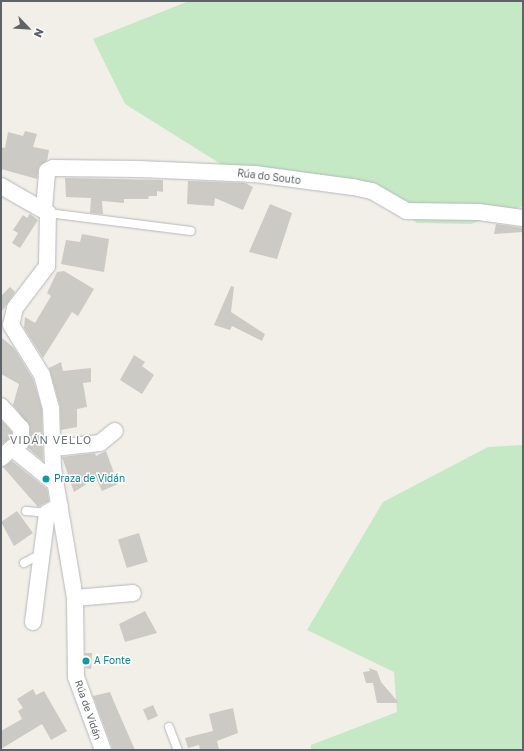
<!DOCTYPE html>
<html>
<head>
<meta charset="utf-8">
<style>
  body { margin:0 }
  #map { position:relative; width:524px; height:751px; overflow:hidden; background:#f1efe8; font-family:"Golos Text",sans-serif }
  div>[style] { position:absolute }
  .green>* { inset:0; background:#c5e8c5 }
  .building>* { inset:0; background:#cccac5; transform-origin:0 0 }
  .roads { filter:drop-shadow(0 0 1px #b5b8bc) drop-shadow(0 0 1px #b5b8bc) }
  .lane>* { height:8px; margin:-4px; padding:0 4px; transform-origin:4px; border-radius:4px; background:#fff }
  .street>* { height:16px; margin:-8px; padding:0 8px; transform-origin:8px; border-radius:8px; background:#fff }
  .dots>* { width:11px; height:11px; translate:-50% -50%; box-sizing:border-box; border:2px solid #fff; border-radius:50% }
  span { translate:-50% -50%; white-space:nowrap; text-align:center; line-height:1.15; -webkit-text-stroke:3px #fff; paint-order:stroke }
  .street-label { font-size:10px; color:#5f6368 }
  .culture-label { font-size:10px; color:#0d838f }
  .left { translate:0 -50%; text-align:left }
  .neighbourhood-label { font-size:11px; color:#70757a; letter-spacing:1px }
  .frame { position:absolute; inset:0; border:2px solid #5f6368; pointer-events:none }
  .north { position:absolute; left:8px; top:8px; width:40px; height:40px; -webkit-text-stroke:3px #fff; paint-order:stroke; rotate:115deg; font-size:11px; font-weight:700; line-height:16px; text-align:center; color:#5f6368 }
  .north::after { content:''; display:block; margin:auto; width:14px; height:18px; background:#5f6368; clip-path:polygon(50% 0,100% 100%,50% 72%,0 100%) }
</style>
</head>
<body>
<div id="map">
  <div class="green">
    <i style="clip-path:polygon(189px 1px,523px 1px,523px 206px,471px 224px,417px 223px,368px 183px,224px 166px,125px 104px,93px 39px)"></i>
    <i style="clip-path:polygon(523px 445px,523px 750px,311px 750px,311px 745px,397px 712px,394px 672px,307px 630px,383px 502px,488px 447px)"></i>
  </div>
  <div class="building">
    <i style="clip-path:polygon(25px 131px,37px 134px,33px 147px,49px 150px,47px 161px,39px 166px,37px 179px,1px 169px,1px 147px,5px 148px,8px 132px,23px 136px)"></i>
    <i style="clip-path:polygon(65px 178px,163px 180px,163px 192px,157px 191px,157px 196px,149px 196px,148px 199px,124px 199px,124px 203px,102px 201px,103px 214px,90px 213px,91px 198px,66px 197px)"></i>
    <i style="clip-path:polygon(188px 181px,245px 183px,253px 187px,243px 210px,215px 198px,214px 206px,187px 204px)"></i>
    <i style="clip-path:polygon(270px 204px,292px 213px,277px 259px,249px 252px)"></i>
    <i style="clip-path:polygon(30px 214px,38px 220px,20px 248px,12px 243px,18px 233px,13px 230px,23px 215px,27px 218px)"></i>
    <i style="clip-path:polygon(496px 224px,523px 228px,523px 232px,494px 234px)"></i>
    <i style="clip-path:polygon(82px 234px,109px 239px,104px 272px,61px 264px,66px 240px,80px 242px)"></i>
    <i style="clip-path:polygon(64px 271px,94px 289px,78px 316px,72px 312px,43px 358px,24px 328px,25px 317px,35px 323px,51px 296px,47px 293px,57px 272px)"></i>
    <i style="clip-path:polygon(231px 286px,234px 287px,231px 312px,265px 334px,262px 341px,232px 326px,230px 330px,214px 325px)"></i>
    <i style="clip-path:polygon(10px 287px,15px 292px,1px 313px,1px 296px)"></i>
    <i style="clip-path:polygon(1px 337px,14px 348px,33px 379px,42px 409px,43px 461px,28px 448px,30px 427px,13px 405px,19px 384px,1px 374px)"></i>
    <i style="clip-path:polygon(134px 355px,145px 362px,142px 366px,154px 375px,142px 394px,120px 380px)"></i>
    <i style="clip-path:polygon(61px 362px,63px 371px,91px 368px,91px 382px,83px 383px,87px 407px,77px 409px,77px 427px,61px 430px,60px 406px,49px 368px)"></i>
    <i style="clip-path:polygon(1px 420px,12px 432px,12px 437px,1px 445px)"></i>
    <i style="clip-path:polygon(106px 451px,118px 484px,102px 491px,96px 478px,74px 492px,62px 457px,95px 453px,96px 456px)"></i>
    <i style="clip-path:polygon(12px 461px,47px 489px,49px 501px,38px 507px,3px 467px)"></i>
    <i style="clip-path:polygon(17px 511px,33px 533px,14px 546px,1px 522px)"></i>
    <i style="left:139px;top:533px;width:30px;height:22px;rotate:73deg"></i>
    <i style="clip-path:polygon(145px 611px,157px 633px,125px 642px,119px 624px)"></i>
    <i style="clip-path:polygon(85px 653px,92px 653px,91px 669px,85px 668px)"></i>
    <i style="clip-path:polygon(369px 668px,377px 671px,381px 682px,399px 703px,377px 703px,373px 683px,366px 683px,363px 672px,370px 671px)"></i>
    <i style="clip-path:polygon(33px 689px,36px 695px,44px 691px,67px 731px,51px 740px,42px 724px,1px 749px,1px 731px,22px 719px,18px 711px,23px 708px,17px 699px)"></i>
    <i style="clip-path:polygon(110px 692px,114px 702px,135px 750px,113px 750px,93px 696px)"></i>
    <i style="left:153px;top:705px;width:12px;height:11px;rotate:66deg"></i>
    <i style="clip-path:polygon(233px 708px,238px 733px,217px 741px,219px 750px,200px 750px,199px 745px,188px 748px,185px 738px,213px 731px,209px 714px)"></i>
  </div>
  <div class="roads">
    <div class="lane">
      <i style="left:48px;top:213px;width:144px;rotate:7.2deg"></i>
      <i style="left:26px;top:511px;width:21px;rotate:5deg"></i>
      <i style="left:24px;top:563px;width:19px;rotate:-28deg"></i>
      <i style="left:169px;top:727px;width:25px;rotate:69deg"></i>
    </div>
    <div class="street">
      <i style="left:1px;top:186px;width:54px;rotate:29.9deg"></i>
      <i style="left:48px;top:213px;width:53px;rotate:91.1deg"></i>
      <i style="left:47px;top:266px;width:53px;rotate:127.3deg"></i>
      <i style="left:15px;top:308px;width:17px;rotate:103deg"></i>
      <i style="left:11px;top:325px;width:59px;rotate:58.2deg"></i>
      <i style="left:42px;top:375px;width:34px;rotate:75deg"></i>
      <i style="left:51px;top:408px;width:60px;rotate:88.1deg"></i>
      <i style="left:53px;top:468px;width:132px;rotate:80.4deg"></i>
      <i style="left:75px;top:598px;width:79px;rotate:89.3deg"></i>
      <i style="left:76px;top:677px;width:78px;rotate:69.7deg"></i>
      <i style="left:44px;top:208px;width:37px;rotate:-85deg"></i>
      <i style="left:47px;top:171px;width:7px;rotate:-27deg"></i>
      <i style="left:53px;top:168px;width:86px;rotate:0.7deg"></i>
      <i style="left:139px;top:169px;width:116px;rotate:2.5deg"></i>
      <i style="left:255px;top:174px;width:99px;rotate:7.6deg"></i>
      <i style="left:353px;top:187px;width:19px;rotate:12deg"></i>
      <i style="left:372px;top:191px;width:39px;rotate:30deg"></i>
      <i style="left:406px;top:211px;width:73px;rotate:0.8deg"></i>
      <i style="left:479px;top:212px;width:44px;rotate:7.8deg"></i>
      <i style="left:1px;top:406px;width:30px;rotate:48deg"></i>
      <i style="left:21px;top:428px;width:14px;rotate:90deg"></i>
      <i style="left:21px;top:442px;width:11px;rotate:146deg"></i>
      <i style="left:12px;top:448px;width:55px;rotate:39.1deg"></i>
      <i style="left:54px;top:448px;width:46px;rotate:-6.2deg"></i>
      <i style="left:100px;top:443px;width:19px;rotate:-39deg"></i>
      <i style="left:1px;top:458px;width:15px;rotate:-42deg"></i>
      <i style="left:75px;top:598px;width:58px;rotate:-4.9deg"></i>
      <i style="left:33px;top:622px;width:110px;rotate:-82.7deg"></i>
      <i style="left:47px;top:513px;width:15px;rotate:-32deg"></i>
    </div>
  </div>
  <div class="dots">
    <i style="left:46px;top:479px;background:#0f9aa8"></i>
    <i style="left:86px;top:661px;background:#0f9aa8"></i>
  </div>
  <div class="street-label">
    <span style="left:269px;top:177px;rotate:7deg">Rúa do Souto</span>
    <span style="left:88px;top:710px;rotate:71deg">Rúa de Vidán</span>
  </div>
  <div class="culture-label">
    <span class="left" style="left:54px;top:479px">Praza de Vidán</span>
    <span class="left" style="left:94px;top:661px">A Fonte</span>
  </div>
  <div class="neighbourhood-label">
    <span style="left:51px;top:440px">VIDÁN VELLO</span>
  </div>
  <div class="frame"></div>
  <div class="north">N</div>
</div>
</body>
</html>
